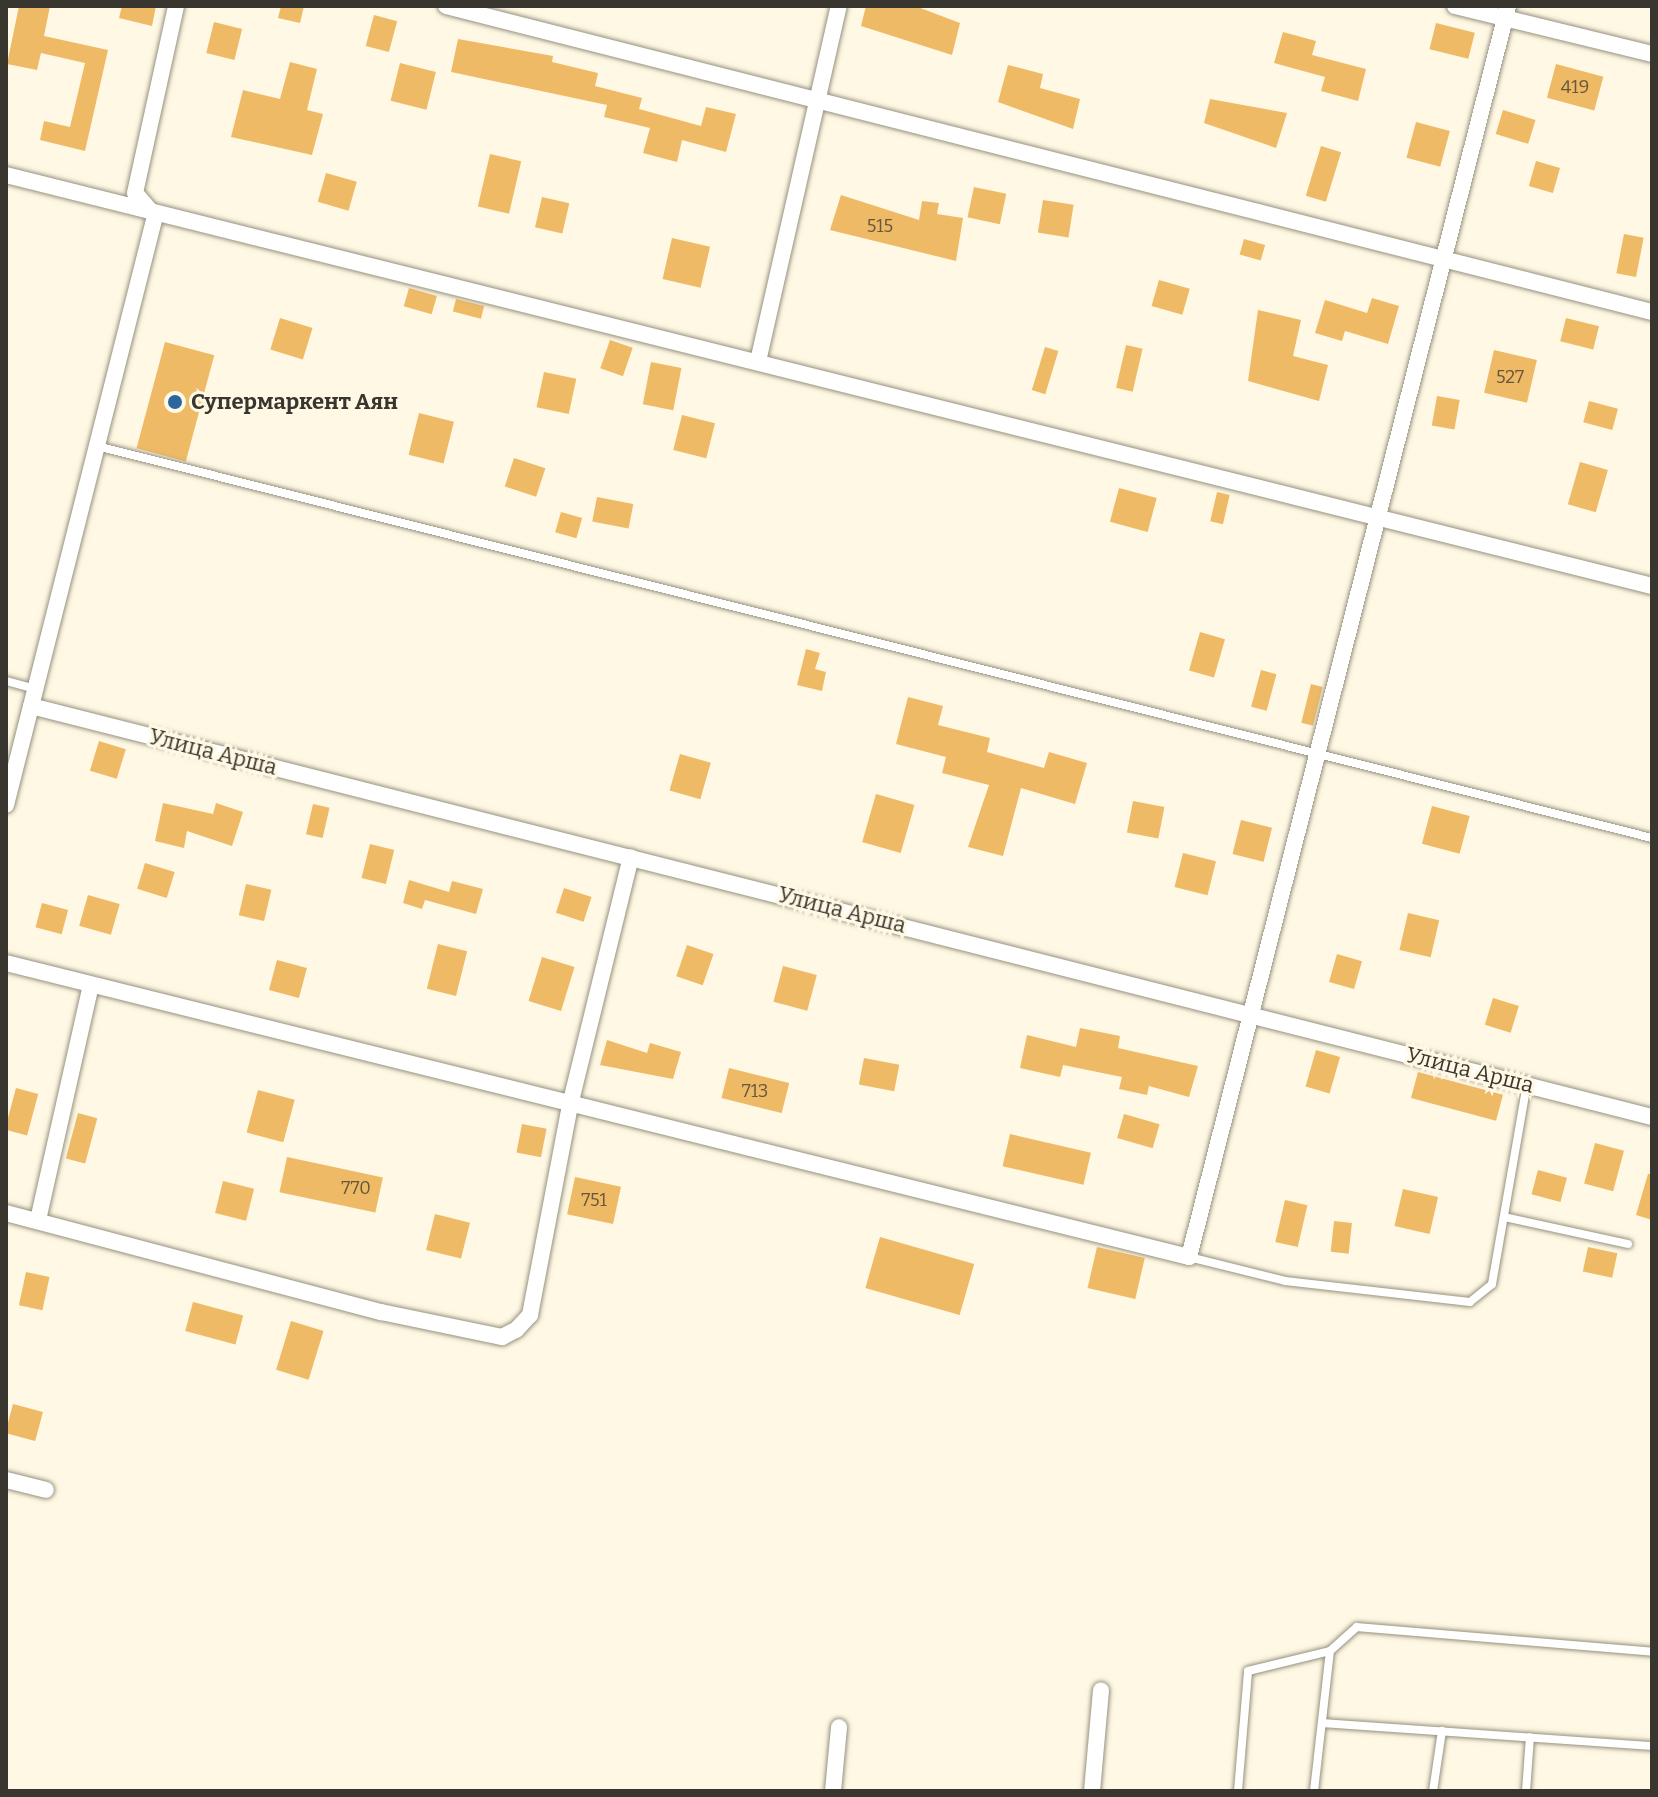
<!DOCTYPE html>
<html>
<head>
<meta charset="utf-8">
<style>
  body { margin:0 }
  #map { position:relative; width:1658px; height:1797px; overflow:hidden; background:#fef8e4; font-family:Bitter,serif }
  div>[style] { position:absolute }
  .building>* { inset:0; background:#efba66; transform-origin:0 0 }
  .roads { filter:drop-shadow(0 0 2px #96917f) drop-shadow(0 0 2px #96917f) }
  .service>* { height:8px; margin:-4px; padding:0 4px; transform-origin:4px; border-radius:4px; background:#fff }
  .minor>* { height:16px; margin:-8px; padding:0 8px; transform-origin:8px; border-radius:8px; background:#fff }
  .dots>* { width:22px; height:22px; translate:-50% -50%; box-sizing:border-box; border:4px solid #fef8e4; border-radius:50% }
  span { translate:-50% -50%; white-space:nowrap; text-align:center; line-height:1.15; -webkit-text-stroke:6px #fef8e4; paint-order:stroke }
  .number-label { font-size:18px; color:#66573d }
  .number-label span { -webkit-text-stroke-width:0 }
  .poi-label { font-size:22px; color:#39362f; font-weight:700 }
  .left { translate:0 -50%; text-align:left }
  .street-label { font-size:22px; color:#39362f }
  .frame { position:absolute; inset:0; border:8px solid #39362f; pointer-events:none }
</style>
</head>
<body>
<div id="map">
  <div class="building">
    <i style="clip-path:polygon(19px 6px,50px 6px,44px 36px,108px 50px,85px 151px,40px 140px,44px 121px,70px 127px,85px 63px,41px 53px,37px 70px,7px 64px)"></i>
    <i style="clip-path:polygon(122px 6px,156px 6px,152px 26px,119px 18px)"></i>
    <i style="clip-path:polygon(281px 6px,304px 6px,300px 23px,278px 18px)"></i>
    <i style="clip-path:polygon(866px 6px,915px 6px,960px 23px,952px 55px,861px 26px)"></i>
    <i style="left:374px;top:15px;width:24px;height:32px;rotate:15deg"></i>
    <i style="left:214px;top:22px;width:29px;height:32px;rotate:14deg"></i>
    <i style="left:1436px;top:23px;width:40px;height:27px;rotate:14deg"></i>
    <i style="clip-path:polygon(1283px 32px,1316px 41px,1312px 55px,1366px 69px,1358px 101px,1321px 91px,1325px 77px,1274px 63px)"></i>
    <i style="clip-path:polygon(458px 39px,553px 56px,552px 62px,598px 73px,595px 86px,642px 98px,639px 109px,701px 126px,706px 107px,736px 114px,726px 152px,682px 140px,677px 162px,643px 153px,650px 128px,604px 117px,607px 105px,451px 72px)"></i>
    <i style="clip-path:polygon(290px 62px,317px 69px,307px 110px,323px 114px,312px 155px,231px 137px,243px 90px,280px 99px)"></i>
    <i style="left:400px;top:63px;width:37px;height:39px;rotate:14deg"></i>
    <i style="left:1556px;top:64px;width:49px;height:35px;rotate:15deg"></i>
    <i style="clip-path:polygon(1008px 65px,1043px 74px,1040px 88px,1080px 99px,1073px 129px,998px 102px)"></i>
    <i style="clip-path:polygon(1210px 99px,1287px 113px,1276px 148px,1204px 123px)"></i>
    <i style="left:1503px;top:110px;width:34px;height:25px;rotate:17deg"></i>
    <i style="left:1416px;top:122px;width:35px;height:37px;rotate:15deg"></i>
    <i style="left:1321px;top:146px;width:21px;height:52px;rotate:17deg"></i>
    <i style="left:490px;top:154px;width:32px;height:54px;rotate:13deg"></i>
    <i style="left:1536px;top:161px;width:25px;height:26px;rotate:16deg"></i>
    <i style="left:326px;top:173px;width:32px;height:30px;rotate:16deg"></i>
    <i style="left:974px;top:187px;width:33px;height:31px;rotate:12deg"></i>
    <i style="clip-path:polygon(841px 195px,919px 220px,922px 201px,939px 203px,937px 214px,963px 218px,956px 261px,830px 230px)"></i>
    <i style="left:542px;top:197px;width:28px;height:31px;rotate:13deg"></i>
    <i style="left:1043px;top:200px;width:31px;height:33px;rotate:9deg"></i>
    <i style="left:1624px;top:234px;width:20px;height:40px;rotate:11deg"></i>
    <i style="left:672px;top:238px;width:39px;height:42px;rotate:13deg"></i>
    <i style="left:1244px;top:239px;width:22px;height:16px;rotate:16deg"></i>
    <i style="left:1159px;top:280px;width:32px;height:27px;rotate:16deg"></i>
    <i style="left:409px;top:288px;width:29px;height:19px;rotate:16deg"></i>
    <i style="clip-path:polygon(1372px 298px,1399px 306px,1388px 344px,1345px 331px,1342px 341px,1315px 333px,1325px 300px,1367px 313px)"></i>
    <i style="left:456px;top:299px;width:29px;height:13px;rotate:14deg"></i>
    <i style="clip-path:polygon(1258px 310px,1301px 320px,1293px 356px,1328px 365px,1319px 401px,1248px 381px)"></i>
    <i style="left:280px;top:318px;width:34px;height:33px;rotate:17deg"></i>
    <i style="left:1566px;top:318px;width:34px;height:24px;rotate:14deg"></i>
    <i style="left:610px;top:340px;width:24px;height:30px;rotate:19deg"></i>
    <i style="left:165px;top:342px;width:51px;height:110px;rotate:15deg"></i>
    <i style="left:1126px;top:345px;width:17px;height:44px;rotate:13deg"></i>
    <i style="left:1045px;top:347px;width:14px;height:45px;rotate:17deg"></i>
    <i style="left:1494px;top:350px;width:44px;height:44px;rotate:13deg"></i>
    <i style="left:651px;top:362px;width:31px;height:43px;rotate:11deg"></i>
    <i style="left:544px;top:372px;width:33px;height:36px;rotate:12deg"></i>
    <i style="left:1437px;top:396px;width:23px;height:30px;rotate:10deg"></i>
    <i style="left:1589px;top:401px;width:30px;height:22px;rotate:15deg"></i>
    <i style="left:419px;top:413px;width:36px;height:43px;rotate:14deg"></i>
    <i style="left:682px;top:415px;width:34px;height:36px;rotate:14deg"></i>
    <i style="left:514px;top:458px;width:33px;height:30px;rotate:18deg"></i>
    <i style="left:1580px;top:462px;width:29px;height:44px;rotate:16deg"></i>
    <i style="left:1119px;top:488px;width:39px;height:35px;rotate:15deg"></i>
    <i style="left:1217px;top:492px;width:13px;height:30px;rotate:13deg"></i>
    <i style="left:597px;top:497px;width:37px;height:25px;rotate:11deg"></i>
    <i style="left:561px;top:512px;width:22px;height:21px;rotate:16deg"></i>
    <i style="left:1200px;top:632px;width:26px;height:40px;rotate:16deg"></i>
    <i style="clip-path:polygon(806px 649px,820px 653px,815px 669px,826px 672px,822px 691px,797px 685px)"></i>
    <i style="left:1261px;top:670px;width:16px;height:38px;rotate:15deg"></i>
    <i style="left:1311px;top:684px;width:12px;height:40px;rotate:14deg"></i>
    <i style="clip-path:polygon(908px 697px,943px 706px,938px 725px,990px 738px,987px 752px,1044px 768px,1049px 752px,1087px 763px,1075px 804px,1021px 788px,1003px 856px,968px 847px,989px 785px,942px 773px,946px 757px,896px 744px)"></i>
    <i style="left:99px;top:741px;width:28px;height:31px;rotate:17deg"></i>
    <i style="left:680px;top:754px;width:32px;height:38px;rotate:16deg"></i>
    <i style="left:876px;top:794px;width:40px;height:50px;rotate:16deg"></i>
    <i style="left:1133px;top:801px;width:32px;height:32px;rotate:11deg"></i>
    <i style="clip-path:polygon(163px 803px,213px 814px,216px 803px,243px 812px,232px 846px,187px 831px,184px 848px,155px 841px)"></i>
    <i style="left:313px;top:804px;width:17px;height:31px;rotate:13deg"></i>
    <i style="left:1432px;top:806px;width:39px;height:39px;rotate:15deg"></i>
    <i style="left:1241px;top:820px;width:32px;height:35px;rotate:14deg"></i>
    <i style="left:370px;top:844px;width:25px;height:35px;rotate:14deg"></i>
    <i style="left:1183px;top:853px;width:34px;height:35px;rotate:14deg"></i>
    <i style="left:145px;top:863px;width:31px;height:27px;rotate:17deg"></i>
    <i style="clip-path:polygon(409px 880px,449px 892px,452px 881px,483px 889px,476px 914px,425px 900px,422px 909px,403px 903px)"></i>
    <i style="left:246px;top:884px;width:26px;height:32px;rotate:13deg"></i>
    <i style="left:564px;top:888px;width:29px;height:26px;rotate:18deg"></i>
    <i style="left:88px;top:895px;width:33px;height:32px;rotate:16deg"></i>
    <i style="left:42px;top:903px;width:27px;height:25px;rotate:15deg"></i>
    <i style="left:1408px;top:913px;width:32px;height:38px;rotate:13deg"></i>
    <i style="left:438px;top:944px;width:30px;height:46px;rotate:14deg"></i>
    <i style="left:687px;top:945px;width:28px;height:33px;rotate:19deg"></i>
    <i style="left:1337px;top:954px;width:26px;height:29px;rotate:16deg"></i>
    <i style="left:542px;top:957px;width:34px;height:46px;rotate:17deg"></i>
    <i style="left:277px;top:960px;width:31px;height:31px;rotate:15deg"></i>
    <i style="left:783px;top:966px;width:35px;height:37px;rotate:15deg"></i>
    <i style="left:1493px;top:998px;width:27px;height:28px;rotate:17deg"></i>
    <i style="clip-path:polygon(1080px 1028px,1120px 1036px,1118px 1048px,1198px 1066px,1189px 1097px,1149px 1086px,1147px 1095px,1119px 1089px,1122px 1077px,1063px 1065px,1060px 1077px,1020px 1068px,1027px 1035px,1076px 1047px)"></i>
    <i style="clip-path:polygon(607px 1040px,647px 1053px,650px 1043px,681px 1052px,673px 1079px,600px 1065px)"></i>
    <i style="left:1316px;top:1050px;width:25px;height:38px;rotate:16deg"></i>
    <i style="left:864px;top:1058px;width:36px;height:27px;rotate:11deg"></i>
    <i style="left:729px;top:1068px;width:62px;height:31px;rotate:14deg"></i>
    <i style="left:1418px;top:1072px;width:88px;height:27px;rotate:15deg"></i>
    <i style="left:16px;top:1088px;width:23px;height:43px;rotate:15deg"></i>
    <i style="left:258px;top:1090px;width:38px;height:44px;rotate:15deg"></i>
    <i style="left:78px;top:1113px;width:20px;height:47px;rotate:15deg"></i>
    <i style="left:1124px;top:1114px;width:37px;height:25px;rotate:16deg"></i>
    <i style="left:522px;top:1124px;width:25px;height:29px;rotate:11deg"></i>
    <i style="left:1010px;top:1134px;width:83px;height:33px;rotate:13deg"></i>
    <i style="left:1595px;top:1143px;width:30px;height:42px;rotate:15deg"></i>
    <i style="left:287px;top:1157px;width:98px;height:36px;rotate:12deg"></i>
    <i style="left:1538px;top:1170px;width:30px;height:25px;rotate:15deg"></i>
    <i style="clip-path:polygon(1648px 1174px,1652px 1174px,1652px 1220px,1636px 1215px)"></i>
    <i style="left:575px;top:1177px;width:47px;height:38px;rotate:12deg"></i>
    <i style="left:223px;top:1181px;width:32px;height:33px;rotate:14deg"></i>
    <i style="left:1403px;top:1189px;width:36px;height:38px;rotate:13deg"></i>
    <i style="left:1285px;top:1200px;width:23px;height:43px;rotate:13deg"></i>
    <i style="left:435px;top:1214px;width:36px;height:37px;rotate:14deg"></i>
    <i style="left:1334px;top:1221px;width:18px;height:31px;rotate:6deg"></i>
    <i style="left:880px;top:1237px;width:98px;height:53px;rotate:16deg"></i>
    <i style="left:1097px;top:1247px;width:49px;height:42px;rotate:13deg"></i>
    <i style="left:1588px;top:1247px;width:30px;height:25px;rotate:12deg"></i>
    <i style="left:26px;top:1272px;width:24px;height:34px;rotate:12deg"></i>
    <i style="left:193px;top:1302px;width:52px;height:30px;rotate:15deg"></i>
    <i style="left:291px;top:1321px;width:34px;height:51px;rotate:17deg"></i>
    <i style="left:13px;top:1404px;width:31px;height:30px;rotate:15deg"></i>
  </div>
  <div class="roads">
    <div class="service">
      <i style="left:97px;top:446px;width:1604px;rotate:14.15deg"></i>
      <i style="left:6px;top:681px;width:30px;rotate:15deg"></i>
      <i style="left:1504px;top:1217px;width:127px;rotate:12.3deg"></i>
      <i style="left:1189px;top:1257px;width:99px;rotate:14deg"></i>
      <i style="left:1285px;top:1281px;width:186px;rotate:6.5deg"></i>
      <i style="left:1470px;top:1302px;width:28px;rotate:-39deg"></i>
      <i style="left:1492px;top:1284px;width:203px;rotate:-80.1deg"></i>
      <i style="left:1322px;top:1723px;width:331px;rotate:4deg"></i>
      <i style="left:1238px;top:1791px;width:120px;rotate:-85.2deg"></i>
      <i style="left:1248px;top:1671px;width:84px;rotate:-13.7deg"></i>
      <i style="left:1314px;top:1791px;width:141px;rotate:-83.5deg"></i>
      <i style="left:1330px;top:1651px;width:36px;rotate:-42deg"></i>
      <i style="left:1357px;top:1627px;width:296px;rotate:4.8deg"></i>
      <i style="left:1433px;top:1791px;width:61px;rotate:-81.5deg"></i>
      <i style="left:1526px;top:1791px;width:54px;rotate:-85.8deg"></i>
    </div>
    <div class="minor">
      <i style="left:446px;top:6px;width:1244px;rotate:14.24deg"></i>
      <i style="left:1455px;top:6px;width:203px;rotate:13.7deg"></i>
      <i style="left:6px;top:175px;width:1697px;rotate:14.02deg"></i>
      <i style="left:759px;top:357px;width:360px;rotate:-77.2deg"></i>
      <i style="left:31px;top:706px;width:1672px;rotate:14.23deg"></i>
      <i style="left:6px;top:805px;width:608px;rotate:-75.8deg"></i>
      <i style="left:155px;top:216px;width:30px;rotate:-131deg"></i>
      <i style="left:135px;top:193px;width:191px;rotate:-77.6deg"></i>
      <i style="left:6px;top:963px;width:1219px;rotate:13.96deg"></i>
      <i style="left:1189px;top:1257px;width:1291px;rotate:-75.69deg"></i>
      <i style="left:6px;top:1213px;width:388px;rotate:14.8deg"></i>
      <i style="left:381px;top:1312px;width:124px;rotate:11.7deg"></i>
      <i style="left:502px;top:1337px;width:16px;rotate:-27deg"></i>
      <i style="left:516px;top:1330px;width:21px;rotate:-47deg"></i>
      <i style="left:530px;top:1315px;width:214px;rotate:-79.2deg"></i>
      <i style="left:570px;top:1105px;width:255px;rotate:-76.2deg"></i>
      <i style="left:38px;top:1220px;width:241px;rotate:-77.3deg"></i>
      <i style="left:6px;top:1480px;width:41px;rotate:14deg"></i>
      <i style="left:833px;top:1791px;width:64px;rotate:-84.6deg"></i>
      <i style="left:1092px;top:1791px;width:101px;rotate:-84.9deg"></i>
    </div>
  </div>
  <div class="dots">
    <i style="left:175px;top:402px;background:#2b679e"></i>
  </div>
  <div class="number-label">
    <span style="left:1575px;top:87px">419</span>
    <span style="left:880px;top:226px">515</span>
    <span style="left:1510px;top:377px">527</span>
    <span style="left:755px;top:1091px">713</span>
    <span style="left:356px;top:1188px">770</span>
    <span style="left:594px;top:1200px">751</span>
  </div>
  <div class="poi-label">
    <span class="left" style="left:191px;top:402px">Супермаркент Аян</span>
  </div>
  <div class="street-label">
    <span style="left:213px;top:752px;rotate:14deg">Улица Арша</span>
    <span style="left:842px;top:910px;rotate:14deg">Улица Арша</span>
    <span style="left:1470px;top:1070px;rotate:14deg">Улица Арша</span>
  </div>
  <div class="frame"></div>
</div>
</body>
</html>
